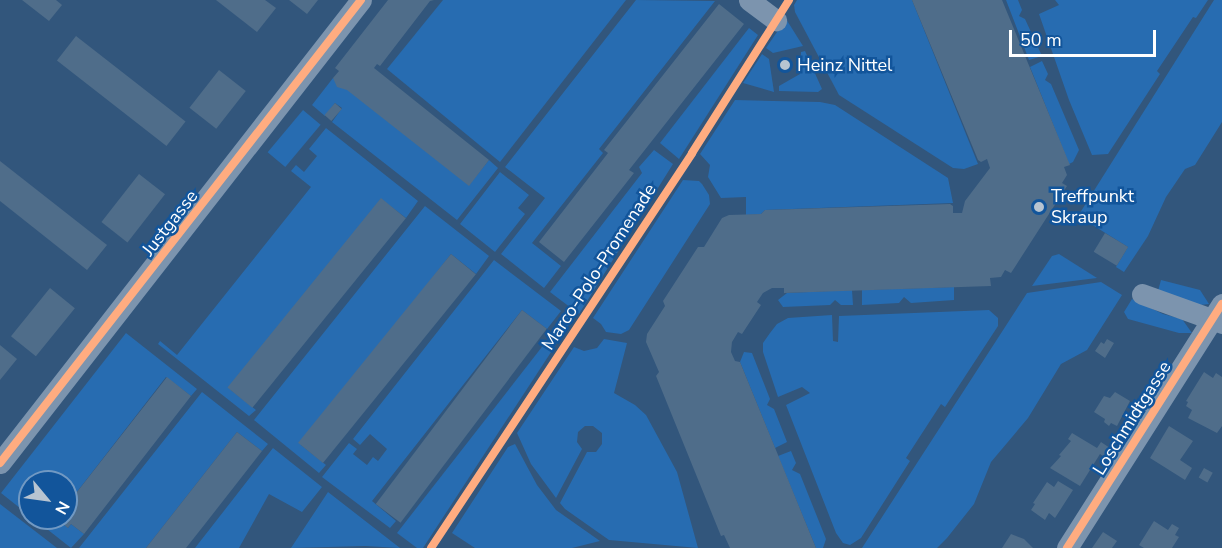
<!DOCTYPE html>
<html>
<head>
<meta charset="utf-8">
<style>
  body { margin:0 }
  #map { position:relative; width:1222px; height:548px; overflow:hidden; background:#32567c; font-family:"Nunito Sans",sans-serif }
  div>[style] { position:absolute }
  .green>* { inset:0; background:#276cb1; transform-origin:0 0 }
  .building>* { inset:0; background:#4f6d8a; transform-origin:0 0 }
  .minor>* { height:21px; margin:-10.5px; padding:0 10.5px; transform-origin:10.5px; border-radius:10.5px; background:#7c94ae }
  .cycleway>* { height:8px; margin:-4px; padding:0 4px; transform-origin:4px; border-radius:4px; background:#ffac80 }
  .dots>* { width:16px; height:16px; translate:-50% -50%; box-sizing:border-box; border:3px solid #12559b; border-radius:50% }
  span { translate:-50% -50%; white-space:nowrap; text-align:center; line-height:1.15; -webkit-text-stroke:5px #12559b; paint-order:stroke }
  .poi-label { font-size:18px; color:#fff }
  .left { translate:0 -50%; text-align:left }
  .street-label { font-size:18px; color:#fff }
  .north { position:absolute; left:18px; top:470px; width:60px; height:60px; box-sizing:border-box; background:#12559b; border:2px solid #7199c3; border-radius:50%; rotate:119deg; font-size:16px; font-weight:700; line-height:24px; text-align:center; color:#fff }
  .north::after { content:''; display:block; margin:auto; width:21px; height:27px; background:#b7c4d1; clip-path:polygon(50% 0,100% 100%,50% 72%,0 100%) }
  .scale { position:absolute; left:1009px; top:30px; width:147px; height:27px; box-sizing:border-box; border:3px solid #fff; border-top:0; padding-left:8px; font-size:18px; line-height:21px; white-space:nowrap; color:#fff; -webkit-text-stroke:4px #12559b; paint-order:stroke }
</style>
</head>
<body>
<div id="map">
  <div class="green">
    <i style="clip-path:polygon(443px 0,626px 0,500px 162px,387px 69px)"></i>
    <i style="clip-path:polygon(636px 0,715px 1px,599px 149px,603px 153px,532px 243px,561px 266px,544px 288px,501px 254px,545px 198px,505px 167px)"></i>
    <i style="clip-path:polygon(797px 0,912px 0,978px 164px,964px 169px,953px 168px,839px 95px,795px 12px,794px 5px)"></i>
    <i style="clip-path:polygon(1006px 0,1018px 0,1022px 10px,1019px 16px,1025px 19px,1042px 56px,1029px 60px)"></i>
    <i style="clip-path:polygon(1055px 0,1208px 0,1196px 18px,1193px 17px,1157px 71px,1160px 74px,1108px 154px,1092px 155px,1069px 100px,1039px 14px,1059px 5px)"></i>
    <i style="clip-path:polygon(1214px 0,1222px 0,1222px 122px,1195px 165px,1185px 169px,1166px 197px,1148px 236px,1124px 272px,1116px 267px,1128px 247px,1078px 216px)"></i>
    <i style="clip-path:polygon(786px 19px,803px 46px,773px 53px,766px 48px)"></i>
    <i style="clip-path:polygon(749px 28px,758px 35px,679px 159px,660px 143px)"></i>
    <i style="clip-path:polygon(805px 51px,822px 89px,818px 92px,779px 91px,779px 86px,800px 74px,801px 52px)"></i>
    <i style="clip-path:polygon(762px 54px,769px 59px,774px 92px,743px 83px)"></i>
    <i style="clip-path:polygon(1042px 61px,1048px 74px,1045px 80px,1051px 84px,1079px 150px,1073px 162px,1069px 164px,1030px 67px)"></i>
    <i style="clip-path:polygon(333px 78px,469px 185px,489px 160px,498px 168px,457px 220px,332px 122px,342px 108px,335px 103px,325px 116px,312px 105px)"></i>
    <i style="clip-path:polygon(735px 100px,820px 102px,835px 105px,948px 178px,953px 203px,765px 210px,761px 214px,746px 215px,746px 197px,721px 198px,708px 177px,710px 165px,700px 154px)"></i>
    <i style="left:303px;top:110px;width:23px;height:55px;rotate:40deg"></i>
    <i style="clip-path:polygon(326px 128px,418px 201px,406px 218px,381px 199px,231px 390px,256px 410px,249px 416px,158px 344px,160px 341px,177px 355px,311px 187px,291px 171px,296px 165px,304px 172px,317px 156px,309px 149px)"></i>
    <i style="clip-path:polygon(654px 150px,673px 164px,579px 314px,550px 292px,642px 173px,639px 167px)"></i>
    <i style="clip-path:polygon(500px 172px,529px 195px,518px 208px,525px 214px,495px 252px,460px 224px)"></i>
    <i style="clip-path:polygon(683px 180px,699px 181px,702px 184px,709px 195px,710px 204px,629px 330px,621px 334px,606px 332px,601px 324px,593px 318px)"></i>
    <i style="clip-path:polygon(425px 206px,489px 256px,476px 274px,451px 254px,301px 445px,326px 465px,319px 473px,254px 420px)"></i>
    <i style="clip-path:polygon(1059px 254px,1097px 278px,1032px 286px,1052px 256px)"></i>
    <i style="clip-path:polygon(494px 260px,561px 311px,547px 329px,522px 310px,372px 501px,396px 521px,390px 528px,322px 477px,349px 443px,357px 449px,353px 454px,367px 465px,373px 457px,378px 461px,387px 449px,370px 434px,360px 445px,353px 439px)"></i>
    <i style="clip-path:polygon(1161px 280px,1200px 290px,1209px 304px,1200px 305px,1158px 291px)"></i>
    <i style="clip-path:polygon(1101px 282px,1122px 295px,1087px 350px,1061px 364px,1028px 418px,991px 462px,974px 504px,947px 538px,937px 548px,862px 548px,1027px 293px)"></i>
    <i style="clip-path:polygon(954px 287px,954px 300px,911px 303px,904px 297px,899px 303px,862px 305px,862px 290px)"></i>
    <i style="clip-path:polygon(852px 290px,853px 305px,841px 305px,835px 300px,830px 305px,783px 307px,778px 300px,787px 293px)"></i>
    <i style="clip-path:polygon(1132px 299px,1163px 314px,1182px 319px,1192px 333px,1179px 333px,1128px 319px,1124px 312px)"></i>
    <i style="clip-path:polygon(989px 310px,998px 318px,998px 326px,945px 407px,941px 404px,906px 458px,910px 461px,861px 538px,850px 545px,843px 543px,836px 533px,786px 405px,810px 393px,802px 387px,778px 397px,763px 352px,763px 343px,770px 333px,777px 324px,788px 318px,832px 315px,833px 341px,838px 342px,839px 316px)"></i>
    <i style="clip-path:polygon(566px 316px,572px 320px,423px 548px,417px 548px,397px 533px)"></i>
    <i style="clip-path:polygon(126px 333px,197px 389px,191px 396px,166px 377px,66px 506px,66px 482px,30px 482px,30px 516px,1px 493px)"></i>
    <i style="clip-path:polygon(604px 339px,627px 343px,614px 393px,635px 405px,646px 415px,677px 472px,698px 548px,609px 540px,565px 509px,560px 503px,587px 452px,596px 452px,602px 444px,602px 433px,593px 426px,585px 426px,578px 432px,577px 442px,582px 449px,556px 498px,531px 464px,517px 433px,574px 347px,584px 351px,597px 348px)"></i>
    <i style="clip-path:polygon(744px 352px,752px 353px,770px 399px,767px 405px,774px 409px,787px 442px,775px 448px,740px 362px)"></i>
    <i style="clip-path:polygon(202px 392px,268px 444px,262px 451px,237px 432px,146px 548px,79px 548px)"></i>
    <i style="clip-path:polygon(515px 444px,537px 485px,556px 510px,600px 541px,572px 548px,475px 548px,452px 533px,508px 447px)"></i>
    <i style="clip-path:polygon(273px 448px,322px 487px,302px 512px,269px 494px,239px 548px,195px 548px)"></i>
    <i style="clip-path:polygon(791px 451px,796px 463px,792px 470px,800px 474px,826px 539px,823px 548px,816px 548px,778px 456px)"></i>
    <i style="clip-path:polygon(328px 492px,400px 548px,365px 546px,291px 548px)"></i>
    <i style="clip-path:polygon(0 504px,57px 548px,0 548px)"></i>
    <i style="clip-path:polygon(33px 518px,56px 518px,68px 528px,71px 524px,84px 534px,71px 548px)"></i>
  </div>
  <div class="building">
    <i style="clip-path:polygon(22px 0,56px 0,62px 5px,49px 21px)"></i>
    <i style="clip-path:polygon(216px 0,265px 0,276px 8px,257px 32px)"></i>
    <i style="clip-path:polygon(289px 0,318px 0,307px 14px)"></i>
    <i style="clip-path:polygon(388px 0,434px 0,430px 1px,380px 66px,377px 64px,374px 68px,489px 160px,469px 186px,347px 90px,337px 87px,333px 78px,339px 71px,335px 68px)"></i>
    <i style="clip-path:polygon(912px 0,1002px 0,1070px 165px,1064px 167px,1067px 175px,1062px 183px,1067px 186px,1011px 273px,1005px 270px,1001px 277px,990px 278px,991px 286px,784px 293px,784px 288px,772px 288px,763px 293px,757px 302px,761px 305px,742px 334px,738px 332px,732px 342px,731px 352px,735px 361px,740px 362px,816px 548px,730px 548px,724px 535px,721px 536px,656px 376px,659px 372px,646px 342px,647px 334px,665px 306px,663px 301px,698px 247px,704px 247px,722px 218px,729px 215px,761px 214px,765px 210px,950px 204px,953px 206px,953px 213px,962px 213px,965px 201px,990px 168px,987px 159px,981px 162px,978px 160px)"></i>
    <i style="clip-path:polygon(719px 4px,744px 24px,629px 170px,634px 173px,564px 262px,539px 242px,608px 153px,604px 150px)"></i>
    <i style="left:76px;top:36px;width:139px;height:31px;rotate:38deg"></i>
    <i style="left:219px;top:70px;width:34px;height:48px;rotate:38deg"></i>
    <i style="left:335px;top:103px;width:9px;height:16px;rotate:41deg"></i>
    <i style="clip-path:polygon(0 161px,107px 245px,87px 270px,0 201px)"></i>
    <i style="left:139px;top:174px;width:33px;height:61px;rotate:38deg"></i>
    <i style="left:381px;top:198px;width:32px;height:244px;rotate:39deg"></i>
    <i style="left:1105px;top:233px;width:27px;height:22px;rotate:31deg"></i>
    <i style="left:451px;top:254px;width:32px;height:243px;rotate:39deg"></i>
    <i style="left:50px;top:288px;width:32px;height:62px;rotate:39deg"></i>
    <i style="left:522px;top:310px;width:31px;height:243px;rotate:37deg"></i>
    <i style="clip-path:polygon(1107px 339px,1114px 343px,1105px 358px,1095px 351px,1101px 342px,1104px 344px)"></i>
    <i style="clip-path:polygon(0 345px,17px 359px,0 380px)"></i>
    <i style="clip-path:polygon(1204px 372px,1213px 378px,1216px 373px,1222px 377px,1222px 426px,1217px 433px,1188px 418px,1192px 410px,1186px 406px,1188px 402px,1186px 401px)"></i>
    <i style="clip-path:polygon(167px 377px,191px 396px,84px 534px,71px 524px,68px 528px,55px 518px,66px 518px,66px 506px)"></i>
    <i style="clip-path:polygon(1115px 392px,1130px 401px,1117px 426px,1111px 423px,1109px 426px,1104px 422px,1105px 419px,1094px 412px,1104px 396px,1110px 398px)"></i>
    <i style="clip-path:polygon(1169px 426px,1193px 441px,1180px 460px,1192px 468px,1185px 480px,1150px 458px)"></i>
    <i style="clip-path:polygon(237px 432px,262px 451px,205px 524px,186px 548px,146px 548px)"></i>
    <i style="clip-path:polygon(1072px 433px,1097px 448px,1101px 442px,1116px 452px,1110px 461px,1100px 454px,1080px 486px,1050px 468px,1061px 456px,1059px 455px,1071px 441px,1068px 439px)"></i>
    <i style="left:1204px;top:468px;width:10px;height:11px;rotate:29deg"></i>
    <i style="clip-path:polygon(1058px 481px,1073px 490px,1055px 518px,1049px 513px,1045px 520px,1031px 510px,1035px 504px,1033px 503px,1047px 482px,1054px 487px)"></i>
    <i style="clip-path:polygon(1154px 521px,1168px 530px,1172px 524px,1179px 528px,1175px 535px,1179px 537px,1172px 548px,1144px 548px,1139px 545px)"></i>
    <i style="clip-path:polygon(1103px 532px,1117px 541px,1112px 548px,1092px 548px)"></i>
    <i style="clip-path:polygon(1011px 534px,1024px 539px,1033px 548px,1002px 548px)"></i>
  </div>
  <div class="minor">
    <i style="left:749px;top:0;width:34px;rotate:37deg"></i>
    <i style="left:1142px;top:294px;width:85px;rotate:19.9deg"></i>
    <i style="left:0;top:463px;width:587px;rotate:-52.06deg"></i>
    <i style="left:1067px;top:548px;width:289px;rotate:-57.6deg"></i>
  </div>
  <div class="cycleway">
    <i style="left:0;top:463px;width:587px;rotate:-52.06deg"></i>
    <i style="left:431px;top:548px;width:473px;rotate:-56.5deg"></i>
    <i style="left:692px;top:153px;width:181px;rotate:-57.6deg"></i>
    <i style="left:1067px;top:548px;width:289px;rotate:-57.6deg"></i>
  </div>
  <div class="dots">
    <i style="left:785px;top:65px;background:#b7c4d1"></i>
    <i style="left:1039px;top:207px;background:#b7c4d1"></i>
  </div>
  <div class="poi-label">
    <span class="left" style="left:797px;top:65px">Heinz Nittel</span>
    <span class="left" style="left:1051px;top:207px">Treffpunkt<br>Skraup</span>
  </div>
  <div class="street-label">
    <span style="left:170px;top:223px;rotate:-52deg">Justgasse</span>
    <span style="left:599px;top:267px;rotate:-57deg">Marco-Polo-Promenade</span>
    <span style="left:1132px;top:418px;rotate:-58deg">Loschmidtgasse</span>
  </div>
  <div class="north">N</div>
  <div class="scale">50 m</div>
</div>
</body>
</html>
